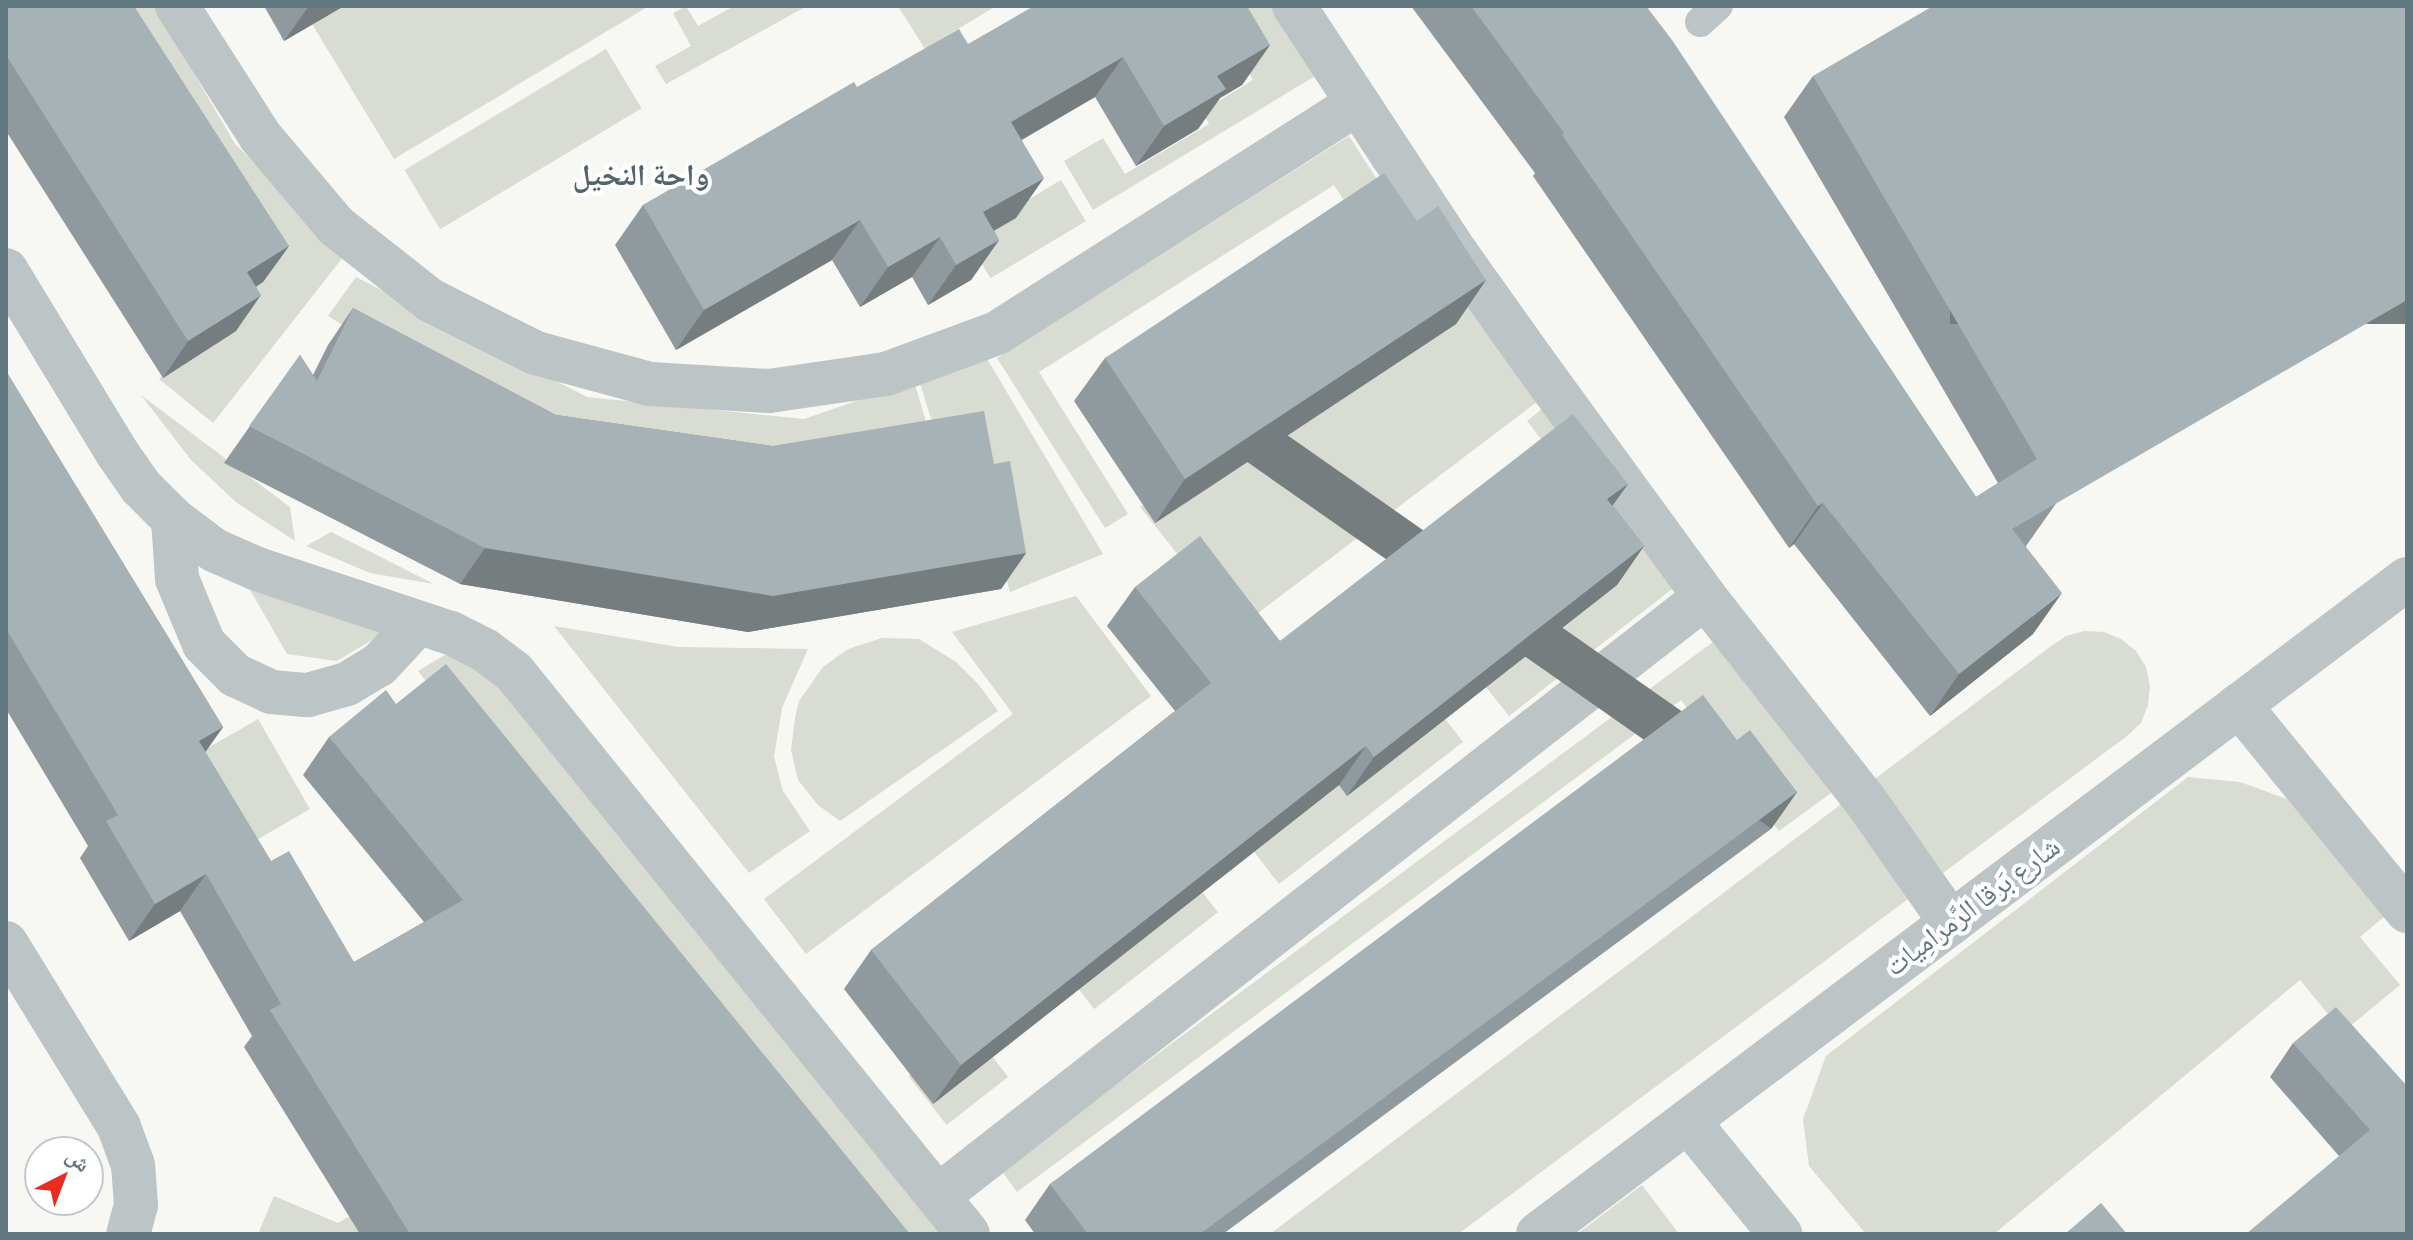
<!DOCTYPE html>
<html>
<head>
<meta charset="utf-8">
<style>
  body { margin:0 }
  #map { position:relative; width:2413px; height:1240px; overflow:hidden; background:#f7f7f4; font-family:"IBM Plex Sans","Noto Naskh Arabic",sans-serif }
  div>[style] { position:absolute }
  .green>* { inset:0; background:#d8dcd3; transform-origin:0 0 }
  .service>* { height:30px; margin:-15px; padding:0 15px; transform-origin:15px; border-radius:15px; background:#bdc4c6 }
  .minor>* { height:44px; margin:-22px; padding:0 22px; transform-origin:22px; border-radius:22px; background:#bdc4c6 }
  .wall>* { inset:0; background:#90999d }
  .shaded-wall>* { inset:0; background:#757d7f; transform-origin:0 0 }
  .building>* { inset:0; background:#a7b2b6 }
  span { translate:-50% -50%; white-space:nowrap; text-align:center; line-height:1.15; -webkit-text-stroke:8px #fff; paint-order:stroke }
  .street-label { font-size:28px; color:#617880 }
  .neighbourhood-label { font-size:30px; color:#53656b; font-weight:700 }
  .frame { position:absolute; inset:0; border:8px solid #617880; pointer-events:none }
  .north { position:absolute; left:24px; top:1136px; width:80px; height:80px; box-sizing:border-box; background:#fff; border:2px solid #c0c9cc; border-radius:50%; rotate:42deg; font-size:22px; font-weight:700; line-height:32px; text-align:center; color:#617880 }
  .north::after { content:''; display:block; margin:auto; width:28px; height:36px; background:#eb2b20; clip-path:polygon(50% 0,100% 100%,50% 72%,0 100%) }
</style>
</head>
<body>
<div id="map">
  <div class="green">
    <i style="clip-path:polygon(92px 6px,155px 6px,235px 144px,347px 252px,213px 423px,159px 379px,271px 267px)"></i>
    <i style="clip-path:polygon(331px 6px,649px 6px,394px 159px,309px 19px)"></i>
    <i style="clip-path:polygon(686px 6px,698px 26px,734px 6px,807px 6px,666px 84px,655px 66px,691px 46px,673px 13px)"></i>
    <i style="clip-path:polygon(898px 6px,996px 6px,925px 49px)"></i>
    <i style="clip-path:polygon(1209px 6px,1295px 6px,1332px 66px,1093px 210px,1064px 161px,1103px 138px,1125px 174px,1209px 124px,1202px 111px,1253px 80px)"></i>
    <i style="left:606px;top:49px;width:69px;height:235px;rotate:59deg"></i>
    <i style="clip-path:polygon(1349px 136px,1400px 215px,1367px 236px,1334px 185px,1039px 372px,1128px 514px,1105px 528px,997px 358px)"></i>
    <i style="left:1061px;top:180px;width:48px;height:111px;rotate:59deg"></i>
    <i style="clip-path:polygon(356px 277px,587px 397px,804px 419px,914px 381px,929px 432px,849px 443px,669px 455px,444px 388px,328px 316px)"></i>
    <i style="clip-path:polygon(1461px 296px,1541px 399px,1237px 629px,1140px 507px)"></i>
    <i style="clip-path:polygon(986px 357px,1103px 554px,1010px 592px,964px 426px,935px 431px,918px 377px)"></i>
    <i style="clip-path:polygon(141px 395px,290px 507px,295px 541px,237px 503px,191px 460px)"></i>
    <i style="clip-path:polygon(1548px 404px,1685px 579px,1509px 716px,1466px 662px,1585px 495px,1527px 421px)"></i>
    <i style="clip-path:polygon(331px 532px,434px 584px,370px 573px,306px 546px)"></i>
    <i style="clip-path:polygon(231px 557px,395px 626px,337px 661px,287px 654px)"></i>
    <i style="clip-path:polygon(1076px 596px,1151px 696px,806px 954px,764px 899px,1013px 714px,952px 632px)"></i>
    <i style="clip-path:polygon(554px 626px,678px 647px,808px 649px,782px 708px,774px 757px,783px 791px,810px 831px,749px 873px)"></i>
    <i style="clip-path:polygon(2084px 631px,2104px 632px,2121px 639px,2136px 651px,2146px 667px,2150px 686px,2148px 705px,2141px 723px,2127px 736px,1458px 1234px,1270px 1234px,2050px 647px,2066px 636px)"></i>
    <i style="clip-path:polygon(882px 638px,919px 639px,956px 662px,979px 685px,998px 711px,840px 821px,818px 805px,798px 780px,791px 750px,795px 718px,799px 701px,823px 667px,848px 649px)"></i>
    <i style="clip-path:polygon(1717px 639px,1831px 793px,1779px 831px,1681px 700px,1017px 1192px,1001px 1170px)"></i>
    <i style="clip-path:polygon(465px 643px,940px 1234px,860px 1234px,418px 671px)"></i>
    <i style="clip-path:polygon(1440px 712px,1463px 742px,1279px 884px,1241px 835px)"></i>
    <i style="left:258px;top:719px;width:104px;height:85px;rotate:60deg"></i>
    <i style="clip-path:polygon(2188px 777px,2240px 782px,2287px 799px,2385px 916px,2360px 937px,2400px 985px,2343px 1032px,2300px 980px,1994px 1234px,1866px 1234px,1809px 1166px,1803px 1119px,1826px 1056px)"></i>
    <i style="left:1181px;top:865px;width:60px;height:157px;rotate:52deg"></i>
    <i style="left:970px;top:1028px;width:62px;height:78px;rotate:52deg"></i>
    <i style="clip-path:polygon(1642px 1185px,1679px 1234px,1577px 1234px)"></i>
    <i style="clip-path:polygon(274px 1196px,338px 1223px,385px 1196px,408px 1234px,258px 1234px)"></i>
  </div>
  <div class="service">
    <i style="left:1700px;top:22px;width:24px;rotate:-42deg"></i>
  </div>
  <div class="minor">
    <i style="left:177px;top:6px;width:154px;rotate:57.4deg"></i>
    <i style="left:260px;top:136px;width:118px;rotate:49.8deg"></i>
    <i style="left:336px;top:226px;width:120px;rotate:38.2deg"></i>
    <i style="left:430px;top:300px;width:119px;rotate:26.6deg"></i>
    <i style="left:536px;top:353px;width:118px;rotate:15.2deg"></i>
    <i style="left:650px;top:384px;width:119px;rotate:3.4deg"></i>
    <i style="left:769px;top:391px;width:118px;rotate:-8.3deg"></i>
    <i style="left:886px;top:374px;width:118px;rotate:-20.3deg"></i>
    <i style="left:997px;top:333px;width:426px;rotate:-32.5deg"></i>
    <i style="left:1294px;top:6px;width:297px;rotate:56.7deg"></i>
    <i style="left:1457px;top:254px;width:131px;rotate:54.6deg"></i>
    <i style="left:1533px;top:361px;width:292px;rotate:53.9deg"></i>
    <i style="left:1705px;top:597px;width:258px;rotate:51.8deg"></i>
    <i style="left:1865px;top:800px;width:150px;rotate:55deg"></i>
    <i style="left:6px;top:270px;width:215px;rotate:58.7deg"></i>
    <i style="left:118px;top:454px;width:40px;rotate:55.1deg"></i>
    <i style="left:141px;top:487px;width:45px;rotate:45deg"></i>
    <i style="left:173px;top:519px;width:51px;rotate:37.1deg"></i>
    <i style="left:214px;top:550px;width:47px;rotate:23.8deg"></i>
    <i style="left:257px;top:569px;width:204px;rotate:18.3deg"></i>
    <i style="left:451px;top:633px;width:39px;rotate:27deg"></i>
    <i style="left:486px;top:651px;width:35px;rotate:37deg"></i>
    <i style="left:514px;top:672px;width:722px;rotate:51.07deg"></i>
    <i style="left:173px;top:519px;width:60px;rotate:86.2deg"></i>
    <i style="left:177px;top:579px;width:70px;rotate:67.4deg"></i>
    <i style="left:204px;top:644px;width:44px;rotate:45deg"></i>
    <i style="left:235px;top:675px;width:40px;rotate:25deg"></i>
    <i style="left:271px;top:692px;width:37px;rotate:5deg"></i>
    <i style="left:308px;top:695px;width:41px;rotate:-15.8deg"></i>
    <i style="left:347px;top:684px;width:37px;rotate:-31deg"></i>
    <i style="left:379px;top:665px;width:57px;rotate:-47.1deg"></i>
    <i style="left:2239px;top:705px;width:266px;rotate:50.8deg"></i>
    <i style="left:6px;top:943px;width:216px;rotate:58.4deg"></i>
    <i style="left:119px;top:1127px;width:40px;rotate:69.8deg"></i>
    <i style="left:133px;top:1165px;width:40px;rotate:85.7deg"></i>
    <i style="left:136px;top:1205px;width:30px;rotate:105deg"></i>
    <i style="left:1688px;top:1121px;width:146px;rotate:50.8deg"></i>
    <i style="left:938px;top:1196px;width:973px;rotate:-37.99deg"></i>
    <i style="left:1538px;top:1234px;width:1088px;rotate:-37.01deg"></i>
  </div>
  <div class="wall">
    <i style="clip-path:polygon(6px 6px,289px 246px,263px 282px,256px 287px,236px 331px,163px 378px,6px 131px)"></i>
    <i style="clip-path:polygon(264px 6px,344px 6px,284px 41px)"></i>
    <i style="clip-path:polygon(1411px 6px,1646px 6px,1976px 497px,1998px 483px,1784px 117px,1813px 76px,2407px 6px,2026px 546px,2033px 634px,1930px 716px,1794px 544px,1789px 548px,1533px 176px,1535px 173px)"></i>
    <i style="clip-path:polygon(968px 44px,1270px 45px,1242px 85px,1220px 98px,1198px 129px,1136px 166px,1095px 97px,1022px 140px,1016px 218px,994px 231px,999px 240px,971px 280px,928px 305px,912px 277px,860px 307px,832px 260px,676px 350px,615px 245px,643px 205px)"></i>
    <i style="clip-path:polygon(1417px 221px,1486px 280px,1456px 324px,1155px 523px,1074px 401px,1105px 358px)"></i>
    <i style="clip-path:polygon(353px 308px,556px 415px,772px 446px,994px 464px,1026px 553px,1001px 589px,748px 632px,460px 584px,224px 463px,300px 355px,313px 375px,328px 345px)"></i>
    <i style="clip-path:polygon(6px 371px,223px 727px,205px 752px,271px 861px,354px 962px,424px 922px,303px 775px,329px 737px,396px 704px,910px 1234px,360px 1234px,244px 1047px,252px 1036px,180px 911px,129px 941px,80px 858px,88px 846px,6px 709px)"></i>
    <i style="clip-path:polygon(1628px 484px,1612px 505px,1644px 546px,1617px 585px,1347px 796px,1339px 785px,933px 1104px,844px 989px,871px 950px,1175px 711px,1107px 626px,1135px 587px,1280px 641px)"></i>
    <i style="clip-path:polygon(1737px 740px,1797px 792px,1771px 829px,1223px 1234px,1035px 1234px,1025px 1220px,1050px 1184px)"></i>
    <i style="clip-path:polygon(2293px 1043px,2407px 1086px,2407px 1234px,2270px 1077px)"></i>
  </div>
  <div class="shaded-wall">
    <i style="clip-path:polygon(309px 6px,344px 6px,284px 41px)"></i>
    <i style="clip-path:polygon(1270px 45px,1242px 85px,1220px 98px,1198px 129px,1136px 166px,1164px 126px,1217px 76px)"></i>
    <i style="clip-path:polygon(1123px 57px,1095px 97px,983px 162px,1011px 122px)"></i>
    <i style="clip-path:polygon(1044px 178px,1016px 218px,955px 252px,983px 212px)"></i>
    <i style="clip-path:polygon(860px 220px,832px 260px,676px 350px,704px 310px)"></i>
    <i style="clip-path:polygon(940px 237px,912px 277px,860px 307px,888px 267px)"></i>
    <i style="clip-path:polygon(999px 240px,971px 280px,928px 305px,956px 265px)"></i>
    <i style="clip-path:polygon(289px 246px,263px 282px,221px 308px,247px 272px)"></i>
    <i style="clip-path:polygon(1486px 280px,1456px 324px,1155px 523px,1185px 479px)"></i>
    <i style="clip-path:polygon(261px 295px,236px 331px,163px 378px,188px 341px)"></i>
    <i style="left:2407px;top:300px;width:24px;height:457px;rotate:90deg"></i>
    <i style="clip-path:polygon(1628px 484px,1600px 523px,1607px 499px)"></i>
    <i style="clip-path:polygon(1823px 503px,1794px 544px,1789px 548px,1818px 506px)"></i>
    <i style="clip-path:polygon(1644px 546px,1617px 585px,1347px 796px,1374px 757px)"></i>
    <i style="clip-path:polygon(485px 548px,1026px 553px,1001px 589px,748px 632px,460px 584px)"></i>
    <i style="clip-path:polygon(2062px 593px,2033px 634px,1930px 716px,1959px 674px)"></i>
    <i style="clip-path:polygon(223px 727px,197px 764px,199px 741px)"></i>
    <i style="clip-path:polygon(1366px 746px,1339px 785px,933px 1104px,961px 1065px)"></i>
    <i style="left:1797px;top:792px;width:45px;height:743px;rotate:125deg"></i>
    <i style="clip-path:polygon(206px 874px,180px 911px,129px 941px,155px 904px)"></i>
  </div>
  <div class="building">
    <i style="clip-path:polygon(6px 6px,134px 6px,289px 246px,247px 272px,261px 295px,188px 341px,6px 55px)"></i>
    <i style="clip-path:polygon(1034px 6px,1247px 6px,1270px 45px,1217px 76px,1226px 89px,1164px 126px,1123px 57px,1011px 122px,1044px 178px,983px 212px,999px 240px,956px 265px,940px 237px,888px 267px,860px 220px,704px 310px,643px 205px,854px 82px,857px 87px,959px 29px,968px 44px)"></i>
    <i style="clip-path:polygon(1471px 6px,1646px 6px,1672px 40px,1976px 497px,2037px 459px,1813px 76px,1933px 6px,2407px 6px,2407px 300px,2012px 529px,2062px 593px,1959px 674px,1823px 503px,1818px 506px,1562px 135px,1564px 133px)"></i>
    <i style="clip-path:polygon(1384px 173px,1417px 221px,1438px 206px,1486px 280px,1185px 479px,1105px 358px)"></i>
    <i style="clip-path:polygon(353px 308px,556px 415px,772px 446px,984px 411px,994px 464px,1010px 461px,1026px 553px,773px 596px,485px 548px,249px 426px,300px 355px,317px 381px)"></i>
    <i style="clip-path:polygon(6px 371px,223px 727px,199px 741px,271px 861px,289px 851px,354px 962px,463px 900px,329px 737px,386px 690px,396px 704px,446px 664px,910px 1234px,410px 1234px,270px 1010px,281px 1004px,206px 874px,155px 904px,106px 821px,118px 815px,6px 629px)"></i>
    <i style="clip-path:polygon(1573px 414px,1628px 484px,1607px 499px,1644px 546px,1374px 757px,1366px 746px,961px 1065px,871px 950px,1211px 683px,1135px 587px,1200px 536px,1280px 641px)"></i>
    <i style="clip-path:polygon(1703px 695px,1737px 740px,1750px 730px,1797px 792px,1200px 1234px,1088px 1234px,1050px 1184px)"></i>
    <i style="clip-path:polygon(2336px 1007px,2407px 1086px,2407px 1234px,2246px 1234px,2370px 1130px,2293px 1043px)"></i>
    <i style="clip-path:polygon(2101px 1203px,2127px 1234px,2065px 1234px)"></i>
  </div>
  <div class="street-label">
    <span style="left:1972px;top:906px;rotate:-37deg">شارع بَرقا الرَّمرامِيات</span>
  </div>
  <div class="neighbourhood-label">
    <span style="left:641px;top:174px">واحة النخيل</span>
  </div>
  <div class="frame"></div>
  <div class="north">ش</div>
</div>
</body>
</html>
